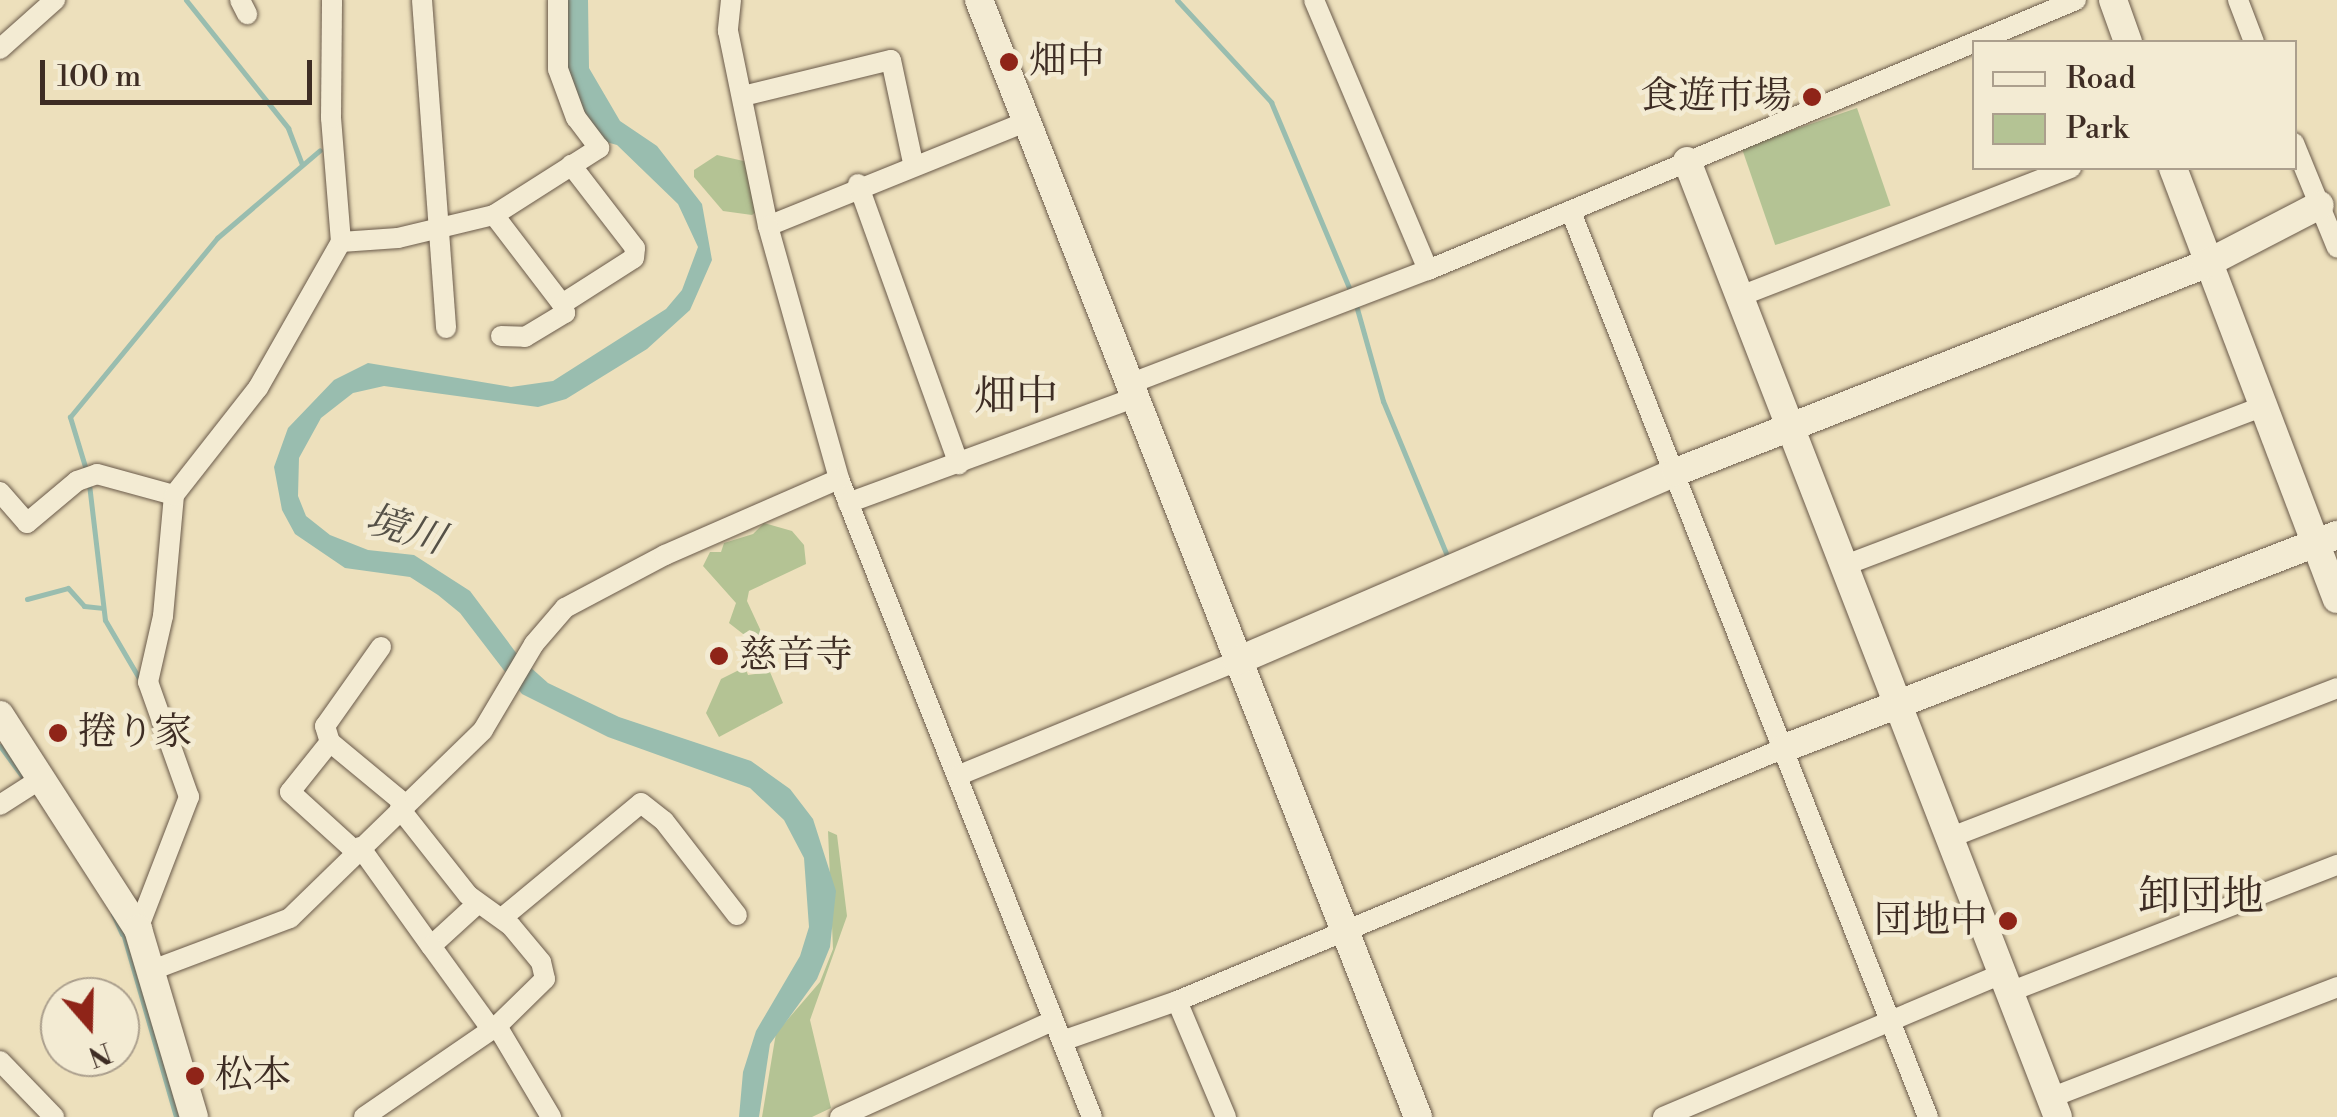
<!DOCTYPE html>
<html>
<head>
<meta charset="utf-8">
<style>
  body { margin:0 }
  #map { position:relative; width:2337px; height:1117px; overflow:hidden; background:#ede0bc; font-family:"Libre Bodoni","Noto Serif JP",serif }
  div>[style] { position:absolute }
  .green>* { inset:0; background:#b4c394; transform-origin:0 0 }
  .water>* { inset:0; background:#99bdaf }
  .stream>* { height:5px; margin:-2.5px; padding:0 2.5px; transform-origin:2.5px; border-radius:2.5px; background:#99bdaf }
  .roads { filter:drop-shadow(0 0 2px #6a5a4a) drop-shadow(0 0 2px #6a5a4a) }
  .street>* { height:20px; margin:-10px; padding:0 10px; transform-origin:10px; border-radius:10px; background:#f3ebd3 }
  .secondary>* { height:28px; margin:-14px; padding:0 14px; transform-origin:14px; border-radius:14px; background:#f3ebd3 }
  .dots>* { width:28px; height:28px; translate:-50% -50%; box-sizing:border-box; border:5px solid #f3ebd3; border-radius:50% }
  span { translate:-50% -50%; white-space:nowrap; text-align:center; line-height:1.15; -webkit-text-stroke:9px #f3ebd3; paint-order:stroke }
  .poi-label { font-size:38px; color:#3e2d24 }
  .left { translate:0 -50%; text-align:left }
  .right { translate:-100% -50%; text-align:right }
  .water-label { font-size:40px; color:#555147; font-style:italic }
  .quarter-label { font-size:42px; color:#3e2d24 }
  .legend { position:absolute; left:1972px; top:40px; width:325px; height:130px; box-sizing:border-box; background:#f3ebd3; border:2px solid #ab9f8d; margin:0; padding:12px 18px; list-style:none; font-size:30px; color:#3e2d24 }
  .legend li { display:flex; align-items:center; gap:20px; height:50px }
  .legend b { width:50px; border:2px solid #ab9f8d }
  .north { position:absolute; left:40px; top:977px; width:100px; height:100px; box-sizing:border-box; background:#f3ebd3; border:2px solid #ab9f8d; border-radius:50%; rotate:160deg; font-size:28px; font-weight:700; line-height:40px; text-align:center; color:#3e2d24 }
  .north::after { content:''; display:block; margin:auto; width:35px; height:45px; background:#8f2418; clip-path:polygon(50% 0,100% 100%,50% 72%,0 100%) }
  .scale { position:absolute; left:40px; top:60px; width:272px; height:45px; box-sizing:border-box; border:5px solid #3e2d24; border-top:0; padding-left:12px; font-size:30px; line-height:35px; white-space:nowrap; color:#3e2d24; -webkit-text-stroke:8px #f3ebd3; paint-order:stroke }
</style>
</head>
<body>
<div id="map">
  <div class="green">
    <i style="left:1857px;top:108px;width:103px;height:122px;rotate:71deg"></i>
    <i style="clip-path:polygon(717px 155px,748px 162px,756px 212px,752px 215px,723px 211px,694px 177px,694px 170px)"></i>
    <i style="clip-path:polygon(764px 523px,792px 531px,804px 545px,806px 564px,749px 591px,747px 601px,766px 642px,761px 648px,729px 623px,736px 603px,703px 566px,710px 552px,721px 552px,724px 543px,753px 534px)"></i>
    <i style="clip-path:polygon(745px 667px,748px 675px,770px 672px,783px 703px,719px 737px,706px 713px,721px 679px)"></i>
    <i style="clip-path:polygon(828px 831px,837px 835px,847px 916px,810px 1020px,831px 1108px,812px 1117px,762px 1117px,776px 1033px,820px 982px,833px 949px)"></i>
  </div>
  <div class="water">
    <i style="clip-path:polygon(567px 0,588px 0,589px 68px,620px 121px,657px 146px,702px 204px,712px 260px,690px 310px,647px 349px,566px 399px,538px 407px,384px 386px,353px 393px,321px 418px,299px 458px,298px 496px,306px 516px,330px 535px,368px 550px,414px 555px,470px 591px,520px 658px,548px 683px,619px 717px,751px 761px,790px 789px,813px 819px,836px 891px,830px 947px,817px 979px,770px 1044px,759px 1117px,739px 1117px,743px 1072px,756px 1031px,800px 956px,809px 927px,804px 858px,784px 820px,750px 788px,608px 737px,522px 694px,460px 613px,438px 595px,410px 577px,345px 568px,295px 534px,282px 510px,274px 467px,288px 428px,334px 380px,368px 363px,511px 387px,553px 381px,666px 309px,682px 290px,698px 247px,678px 204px,617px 145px,599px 140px,573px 97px,562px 47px)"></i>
  </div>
  <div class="stream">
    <i style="left:186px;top:0;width:164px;rotate:51.4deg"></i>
    <i style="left:288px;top:128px;width:39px;rotate:69deg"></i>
    <i style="left:1177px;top:0;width:139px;rotate:47.3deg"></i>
    <i style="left:1271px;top:102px;width:209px;rotate:67.2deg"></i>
    <i style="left:1356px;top:305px;width:100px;rotate:74.3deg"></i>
    <i style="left:1383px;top:401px;width:172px;rotate:67.5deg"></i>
    <i style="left:87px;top:473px;width:59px;rotate:-106.9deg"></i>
    <i style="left:70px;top:417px;width:232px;rotate:-50.6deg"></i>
    <i style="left:217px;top:238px;width:135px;rotate:-40.5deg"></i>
    <i style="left:89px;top:484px;width:137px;rotate:83.3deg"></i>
    <i style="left:105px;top:620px;width:69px;rotate:59.7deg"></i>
    <i style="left:27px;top:599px;width:42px;rotate:-15deg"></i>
    <i style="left:68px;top:588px;width:24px;rotate:48deg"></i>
    <i style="left:84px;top:606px;width:18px;rotate:6deg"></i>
    <i style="left:0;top:746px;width:42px;rotate:53.7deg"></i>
    <i style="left:113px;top:914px;width:22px;rotate:66deg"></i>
    <i style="left:123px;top:933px;width:191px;rotate:73.9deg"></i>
  </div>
  <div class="roads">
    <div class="street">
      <i style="left:240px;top:0;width:16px;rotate:63deg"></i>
      <i style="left:422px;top:0;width:329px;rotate:85.8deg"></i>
      <i style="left:731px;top:0;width:31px;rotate:96deg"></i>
      <i style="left:728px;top:31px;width:199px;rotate:78.4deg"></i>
      <i style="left:1314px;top:0;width:293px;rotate:67.1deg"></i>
      <i style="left:2238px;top:0;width:45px;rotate:69.1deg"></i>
      <i style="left:0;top:49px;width:74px;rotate:-41.7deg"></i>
      <i style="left:743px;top:96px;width:152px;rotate:-13.7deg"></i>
      <i style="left:891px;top:60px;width:105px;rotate:77.9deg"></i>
      <i style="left:1023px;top:123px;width:275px;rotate:158deg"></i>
      <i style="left:768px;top:226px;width:263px;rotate:74.3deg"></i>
      <i style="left:839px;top:479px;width:686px;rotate:68.37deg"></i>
      <i style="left:2294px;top:143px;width:113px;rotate:67.7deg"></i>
      <i style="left:858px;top:184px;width:298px;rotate:70.2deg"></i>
      <i style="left:1571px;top:212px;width:973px;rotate:68.47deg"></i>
      <i style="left:494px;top:215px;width:112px;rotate:52.6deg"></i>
      <i style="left:341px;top:242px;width:57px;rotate:-4deg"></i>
      <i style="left:398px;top:238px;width:99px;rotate:-13.5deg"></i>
      <i style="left:494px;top:215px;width:125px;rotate:-32.5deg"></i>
      <i style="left:599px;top:148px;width:38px;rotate:-127deg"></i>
      <i style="left:576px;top:118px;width:52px;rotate:-110.2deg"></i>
      <i style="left:558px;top:69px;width:69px;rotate:-90deg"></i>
      <i style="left:1743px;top:295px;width:352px;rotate:-21.2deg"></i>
      <i style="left:501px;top:336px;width:24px;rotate:2deg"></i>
      <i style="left:525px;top:337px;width:47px;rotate:-31deg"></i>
      <i style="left:565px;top:313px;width:9px;rotate:-108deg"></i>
      <i style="left:562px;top:304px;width:85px;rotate:-32.6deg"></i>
      <i style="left:634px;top:258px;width:10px;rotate:-84deg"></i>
      <i style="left:635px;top:248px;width:105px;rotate:-127.6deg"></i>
      <i style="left:1129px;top:384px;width:320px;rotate:-20.9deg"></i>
      <i style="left:1428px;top:270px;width:702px;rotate:-22.62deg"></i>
      <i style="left:0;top:492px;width:41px;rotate:48.9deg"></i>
      <i style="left:27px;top:523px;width:65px;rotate:-40deg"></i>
      <i style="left:77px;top:481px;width:21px;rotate:-19deg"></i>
      <i style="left:97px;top:474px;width:80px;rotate:15.3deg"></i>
      <i style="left:848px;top:503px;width:304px;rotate:-20.2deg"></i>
      <i style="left:1848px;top:564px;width:443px;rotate:-20.8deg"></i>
      <i style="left:381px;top:647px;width:97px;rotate:125.3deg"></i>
      <i style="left:325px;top:726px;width:17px;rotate:73deg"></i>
      <i style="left:330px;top:742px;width:97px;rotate:39.6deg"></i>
      <i style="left:330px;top:742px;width:64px;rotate:128.7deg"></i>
      <i style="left:290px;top:792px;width:88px;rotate:42.2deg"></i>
      <i style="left:957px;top:776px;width:303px;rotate:-22.3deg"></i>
      <i style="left:0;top:805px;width:50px;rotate:-32.7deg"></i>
      <i style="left:1954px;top:836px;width:411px;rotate:-21.1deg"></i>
      <i style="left:360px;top:847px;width:122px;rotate:54.4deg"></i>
      <i style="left:477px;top:904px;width:62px;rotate:137.6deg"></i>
      <i style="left:431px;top:946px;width:102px;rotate:54.1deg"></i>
      <i style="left:502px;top:918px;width:180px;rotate:-39.6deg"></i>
      <i style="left:641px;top:803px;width:29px;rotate:38deg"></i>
      <i style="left:664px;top:821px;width:119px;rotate:52.2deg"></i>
      <i style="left:138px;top:929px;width:142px;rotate:-68.9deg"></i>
      <i style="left:189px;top:797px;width:122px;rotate:-109.6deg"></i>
      <i style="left:148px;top:682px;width:68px;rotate:-77.2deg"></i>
      <i style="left:163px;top:616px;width:121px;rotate:-84.8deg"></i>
      <i style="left:174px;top:495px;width:136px;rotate:-51.9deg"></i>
      <i style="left:258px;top:388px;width:168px;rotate:-60.4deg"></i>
      <i style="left:341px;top:242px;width:124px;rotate:-94.6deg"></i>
      <i style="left:331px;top:118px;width:118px;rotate:-89.5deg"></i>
      <i style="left:152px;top:970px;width:147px;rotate:-20.6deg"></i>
      <i style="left:290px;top:918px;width:269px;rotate:-44.2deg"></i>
      <i style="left:483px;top:730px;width:100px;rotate:-59.3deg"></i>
      <i style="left:534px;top:644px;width:48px;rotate:-49.3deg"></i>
      <i style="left:565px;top:608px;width:113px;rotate:-27.9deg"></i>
      <i style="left:665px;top:555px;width:190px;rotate:-23.6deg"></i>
      <i style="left:2012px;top:991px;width:349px;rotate:-21.2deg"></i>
      <i style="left:1177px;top:1001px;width:126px;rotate:67.1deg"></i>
      <i style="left:497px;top:1026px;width:106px;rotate:59.3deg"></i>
      <i style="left:1062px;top:1041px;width:122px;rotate:-19.2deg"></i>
      <i style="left:1177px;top:1001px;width:655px;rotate:-22.61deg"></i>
      <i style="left:0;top:1061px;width:78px;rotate:46deg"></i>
      <i style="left:2050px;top:1098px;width:308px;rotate:-21.1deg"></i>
      <i style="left:364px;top:1117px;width:161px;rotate:-34.4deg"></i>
      <i style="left:497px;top:1026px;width:67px;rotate:-44.4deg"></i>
      <i style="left:545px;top:979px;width:17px;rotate:-103deg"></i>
      <i style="left:541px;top:962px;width:47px;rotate:-129.8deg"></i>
      <i style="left:511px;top:926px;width:53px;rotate:-144.2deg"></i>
      <i style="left:468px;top:895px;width:110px;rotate:-128.3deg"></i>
      <i style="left:840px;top:1117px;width:234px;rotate:-24.3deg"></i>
      <i style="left:1663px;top:1117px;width:372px;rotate:-22.9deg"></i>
    </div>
    <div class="secondary">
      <i style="left:979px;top:0;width:1200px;rotate:68.54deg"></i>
      <i style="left:2113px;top:0;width:45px;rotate:70.3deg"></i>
      <i style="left:1687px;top:161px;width:1025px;rotate:68.79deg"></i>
      <i style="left:2173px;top:168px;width:461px;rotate:69.2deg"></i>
      <i style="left:1237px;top:661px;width:478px;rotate:-23.3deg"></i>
      <i style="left:1676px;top:472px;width:569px;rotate:-21.43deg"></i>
      <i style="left:2206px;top:264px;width:128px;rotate:-27.4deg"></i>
      <i style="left:0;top:715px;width:255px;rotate:57.2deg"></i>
      <i style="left:138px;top:929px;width:196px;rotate:73.4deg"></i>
      <i style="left:1782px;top:749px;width:595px;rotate:-21.09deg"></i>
    </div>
  </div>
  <div class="dots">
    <i style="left:1009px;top:62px;background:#8f2418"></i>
    <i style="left:1812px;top:97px;background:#8f2418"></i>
    <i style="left:719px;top:656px;background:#8f2418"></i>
    <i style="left:58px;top:733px;background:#8f2418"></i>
    <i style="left:2008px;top:921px;background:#8f2418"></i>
    <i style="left:195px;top:1076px;background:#8f2418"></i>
  </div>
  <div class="poi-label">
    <span class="left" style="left:1029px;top:62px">畑中</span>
    <span class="right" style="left:1792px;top:97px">食遊市場</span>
    <span class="left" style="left:739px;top:656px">慈音寺</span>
    <span class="left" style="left:78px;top:733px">捲り家</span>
    <span class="right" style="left:1988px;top:921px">団地中</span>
    <span class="left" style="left:215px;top:1076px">松本</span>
  </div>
  <div class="water-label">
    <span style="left:405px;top:530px;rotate:17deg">境川</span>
  </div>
  <div class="quarter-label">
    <span style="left:1016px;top:398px">畑中</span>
    <span style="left:2201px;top:898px">卸団地</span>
  </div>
  <ul class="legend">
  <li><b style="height:12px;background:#f3ebd3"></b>Road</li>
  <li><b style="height:28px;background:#b4c394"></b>Park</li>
  </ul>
  <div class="north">N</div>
  <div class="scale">100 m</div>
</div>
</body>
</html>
